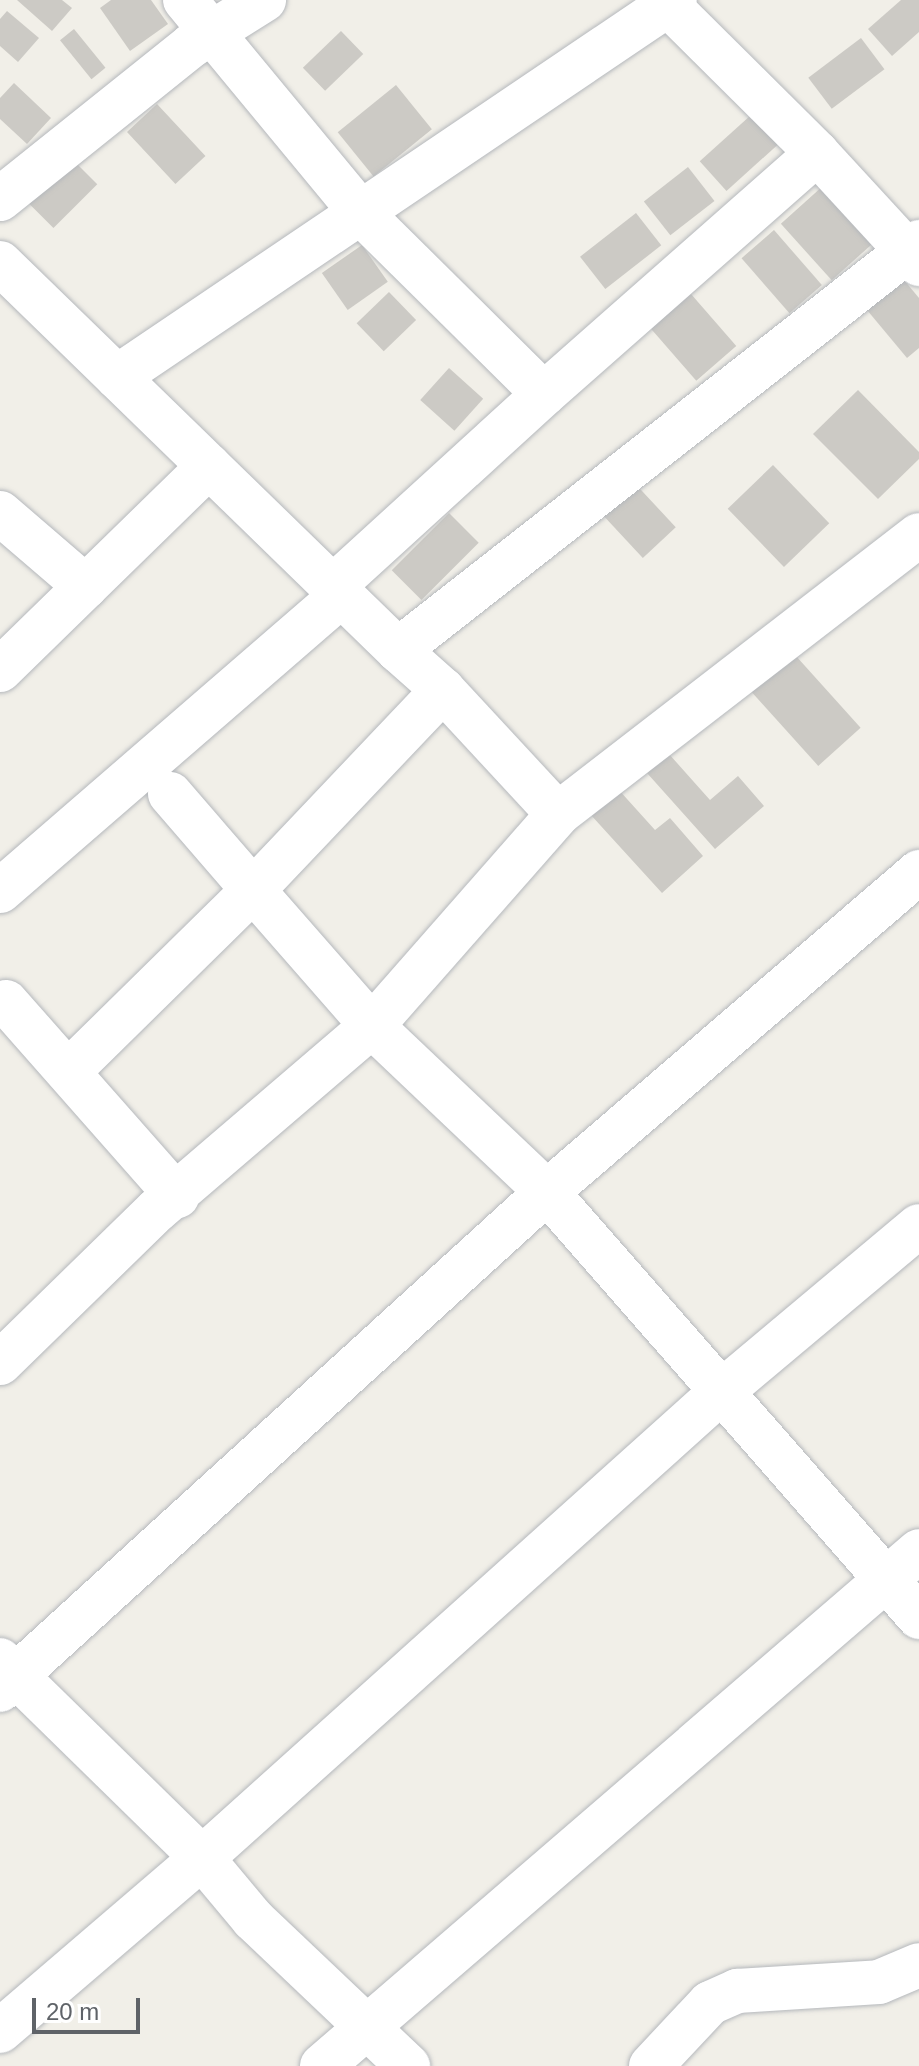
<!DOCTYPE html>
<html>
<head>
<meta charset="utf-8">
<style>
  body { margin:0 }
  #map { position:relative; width:919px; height:2066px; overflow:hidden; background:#f1efe8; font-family:Helvetica,sans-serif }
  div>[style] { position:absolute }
  .building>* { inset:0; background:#cccac5; transform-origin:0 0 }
  .roads { filter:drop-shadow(0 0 2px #b5b8bc) drop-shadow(0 0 2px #b5b8bc) }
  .minor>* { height:44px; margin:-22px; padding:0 22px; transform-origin:22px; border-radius:22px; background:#fff }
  span { translate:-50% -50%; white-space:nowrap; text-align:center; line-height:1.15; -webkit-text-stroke:6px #fff; paint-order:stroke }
  .scale { position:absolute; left:32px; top:1998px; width:108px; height:36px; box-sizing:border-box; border:4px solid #5f6368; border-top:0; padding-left:10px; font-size:24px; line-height:28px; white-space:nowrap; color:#5f6368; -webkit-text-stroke:6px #fff; paint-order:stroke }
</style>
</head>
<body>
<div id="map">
  <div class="building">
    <i style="clip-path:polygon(17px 0,62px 0,72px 8px,52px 31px)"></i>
    <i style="clip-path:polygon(111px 0,151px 0,168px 24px,130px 51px,100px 8px)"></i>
    <i style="clip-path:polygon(901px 0,919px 0,919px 32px,892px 56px,868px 29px)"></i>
    <i style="clip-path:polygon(7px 11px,39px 38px,18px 62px,0 46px,0 19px)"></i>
    <i style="left:74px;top:29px;width:50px;height:18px;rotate:51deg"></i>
    <i style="left:341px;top:31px;width:32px;height:53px;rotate:46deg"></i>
    <i style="left:861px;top:38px;width:39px;height:66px;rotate:53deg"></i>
    <i style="clip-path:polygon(14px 83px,51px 118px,27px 144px,0 119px,0 98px)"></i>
    <i style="left:396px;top:85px;width:57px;height:75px;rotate:51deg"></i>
    <i style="left:157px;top:104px;width:71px;height:41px;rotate:47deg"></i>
    <i style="left:751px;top:115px;width:40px;height:69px;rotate:48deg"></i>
    <i style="left:69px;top:156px;width:40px;height:62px;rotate:45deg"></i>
    <i style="left:688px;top:167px;width:43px;height:56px;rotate:52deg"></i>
    <i style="left:824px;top:185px;width:76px;height:58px;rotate:48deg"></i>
    <i style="left:636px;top:213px;width:41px;height:71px;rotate:52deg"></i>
    <i style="left:774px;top:230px;width:73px;height:43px;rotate:49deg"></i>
    <i style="left:362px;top:245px;width:45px;height:49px;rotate:55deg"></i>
    <i style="clip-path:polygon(899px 274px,919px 298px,919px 348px,907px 358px,862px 304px)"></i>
    <i style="left:389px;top:292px;width:39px;height:45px;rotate:46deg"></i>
    <i style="left:691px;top:294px;width:69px;height:53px;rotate:49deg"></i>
    <i style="left:449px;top:368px;width:46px;height:43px;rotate:42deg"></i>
    <i style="clip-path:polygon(858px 390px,919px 452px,919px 459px,878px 499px,813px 434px)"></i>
    <i style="left:773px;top:465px;width:81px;height:63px;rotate:46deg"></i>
    <i style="left:628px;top:476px;width:70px;height:45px;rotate:47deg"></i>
    <i style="left:449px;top:513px;width:42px;height:81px;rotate:45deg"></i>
    <i style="left:787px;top:646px;width:110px;height:57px;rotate:48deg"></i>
    <i style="clip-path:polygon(669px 754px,710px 800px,738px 776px,764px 806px,715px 849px,647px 773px)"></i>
    <i style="clip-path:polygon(618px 789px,655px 830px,670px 818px,703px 856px,662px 893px,590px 814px)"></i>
  </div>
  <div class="roads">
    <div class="minor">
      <i style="left:185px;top:0;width:276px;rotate:50.4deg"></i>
      <i style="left:361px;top:213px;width:257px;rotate:44.7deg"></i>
      <i style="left:544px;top:394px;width:286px;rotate:137.6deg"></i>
      <i style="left:663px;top:0;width:217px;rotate:44.8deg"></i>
      <i style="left:817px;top:153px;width:151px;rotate:47.4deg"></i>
      <i style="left:0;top:199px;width:246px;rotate:-38.7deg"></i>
      <i style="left:192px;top:45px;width:85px;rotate:-32deg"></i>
      <i style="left:0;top:263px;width:555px;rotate:44.2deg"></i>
      <i style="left:398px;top:650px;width:662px;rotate:-38.06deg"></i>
      <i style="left:117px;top:377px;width:673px;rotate:-34.04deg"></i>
      <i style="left:544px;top:394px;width:364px;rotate:-41.4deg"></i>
      <i style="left:0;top:513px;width:113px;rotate:40.7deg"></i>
      <i style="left:398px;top:650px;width:60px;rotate:41.6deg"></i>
      <i style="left:443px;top:690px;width:276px;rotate:133.5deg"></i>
      <i style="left:253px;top:890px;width:181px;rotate:48.8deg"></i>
      <i style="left:372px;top:1026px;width:241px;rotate:43.5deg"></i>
      <i style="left:547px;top:1192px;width:565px;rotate:48.8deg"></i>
      <i style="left:0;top:670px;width:292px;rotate:-44.3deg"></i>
      <i style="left:443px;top:690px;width:169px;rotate:47.2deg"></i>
      <i style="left:0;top:891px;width:452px;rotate:-40.9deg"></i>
      <i style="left:6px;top:1002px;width:259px;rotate:48.6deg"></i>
      <i style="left:69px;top:1071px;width:258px;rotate:-44.5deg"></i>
      <i style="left:253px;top:890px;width:127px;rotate:-130.8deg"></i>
      <i style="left:0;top:1363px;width:219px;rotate:-44.3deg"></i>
      <i style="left:157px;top:1210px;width:283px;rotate:-40.6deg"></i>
      <i style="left:372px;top:1026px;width:282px;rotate:-48.7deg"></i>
      <i style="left:558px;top:814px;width:456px;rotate:-37.7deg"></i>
      <i style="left:0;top:1660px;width:283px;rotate:44.4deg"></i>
      <i style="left:202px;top:1858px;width:80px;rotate:50.1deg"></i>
      <i style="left:253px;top:1919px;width:214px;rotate:43.5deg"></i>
      <i style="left:0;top:1690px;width:740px;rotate:-42.32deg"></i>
      <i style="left:547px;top:1192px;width:491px;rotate:-40.7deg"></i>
      <i style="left:0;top:2031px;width:266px;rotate:-40.6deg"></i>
      <i style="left:202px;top:1858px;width:698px;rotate:-41.92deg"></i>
      <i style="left:721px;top:1392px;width:258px;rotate:-40deg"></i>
      <i style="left:322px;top:2066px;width:788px;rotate:-40.78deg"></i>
      <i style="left:651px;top:2066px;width:86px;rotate:-46.9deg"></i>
      <i style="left:710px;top:2003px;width:30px;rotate:-24deg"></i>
      <i style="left:737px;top:1991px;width:142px;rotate:-3.6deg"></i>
      <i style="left:879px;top:1982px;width:43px;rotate:-23deg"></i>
    </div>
  </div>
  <div class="scale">20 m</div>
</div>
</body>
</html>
